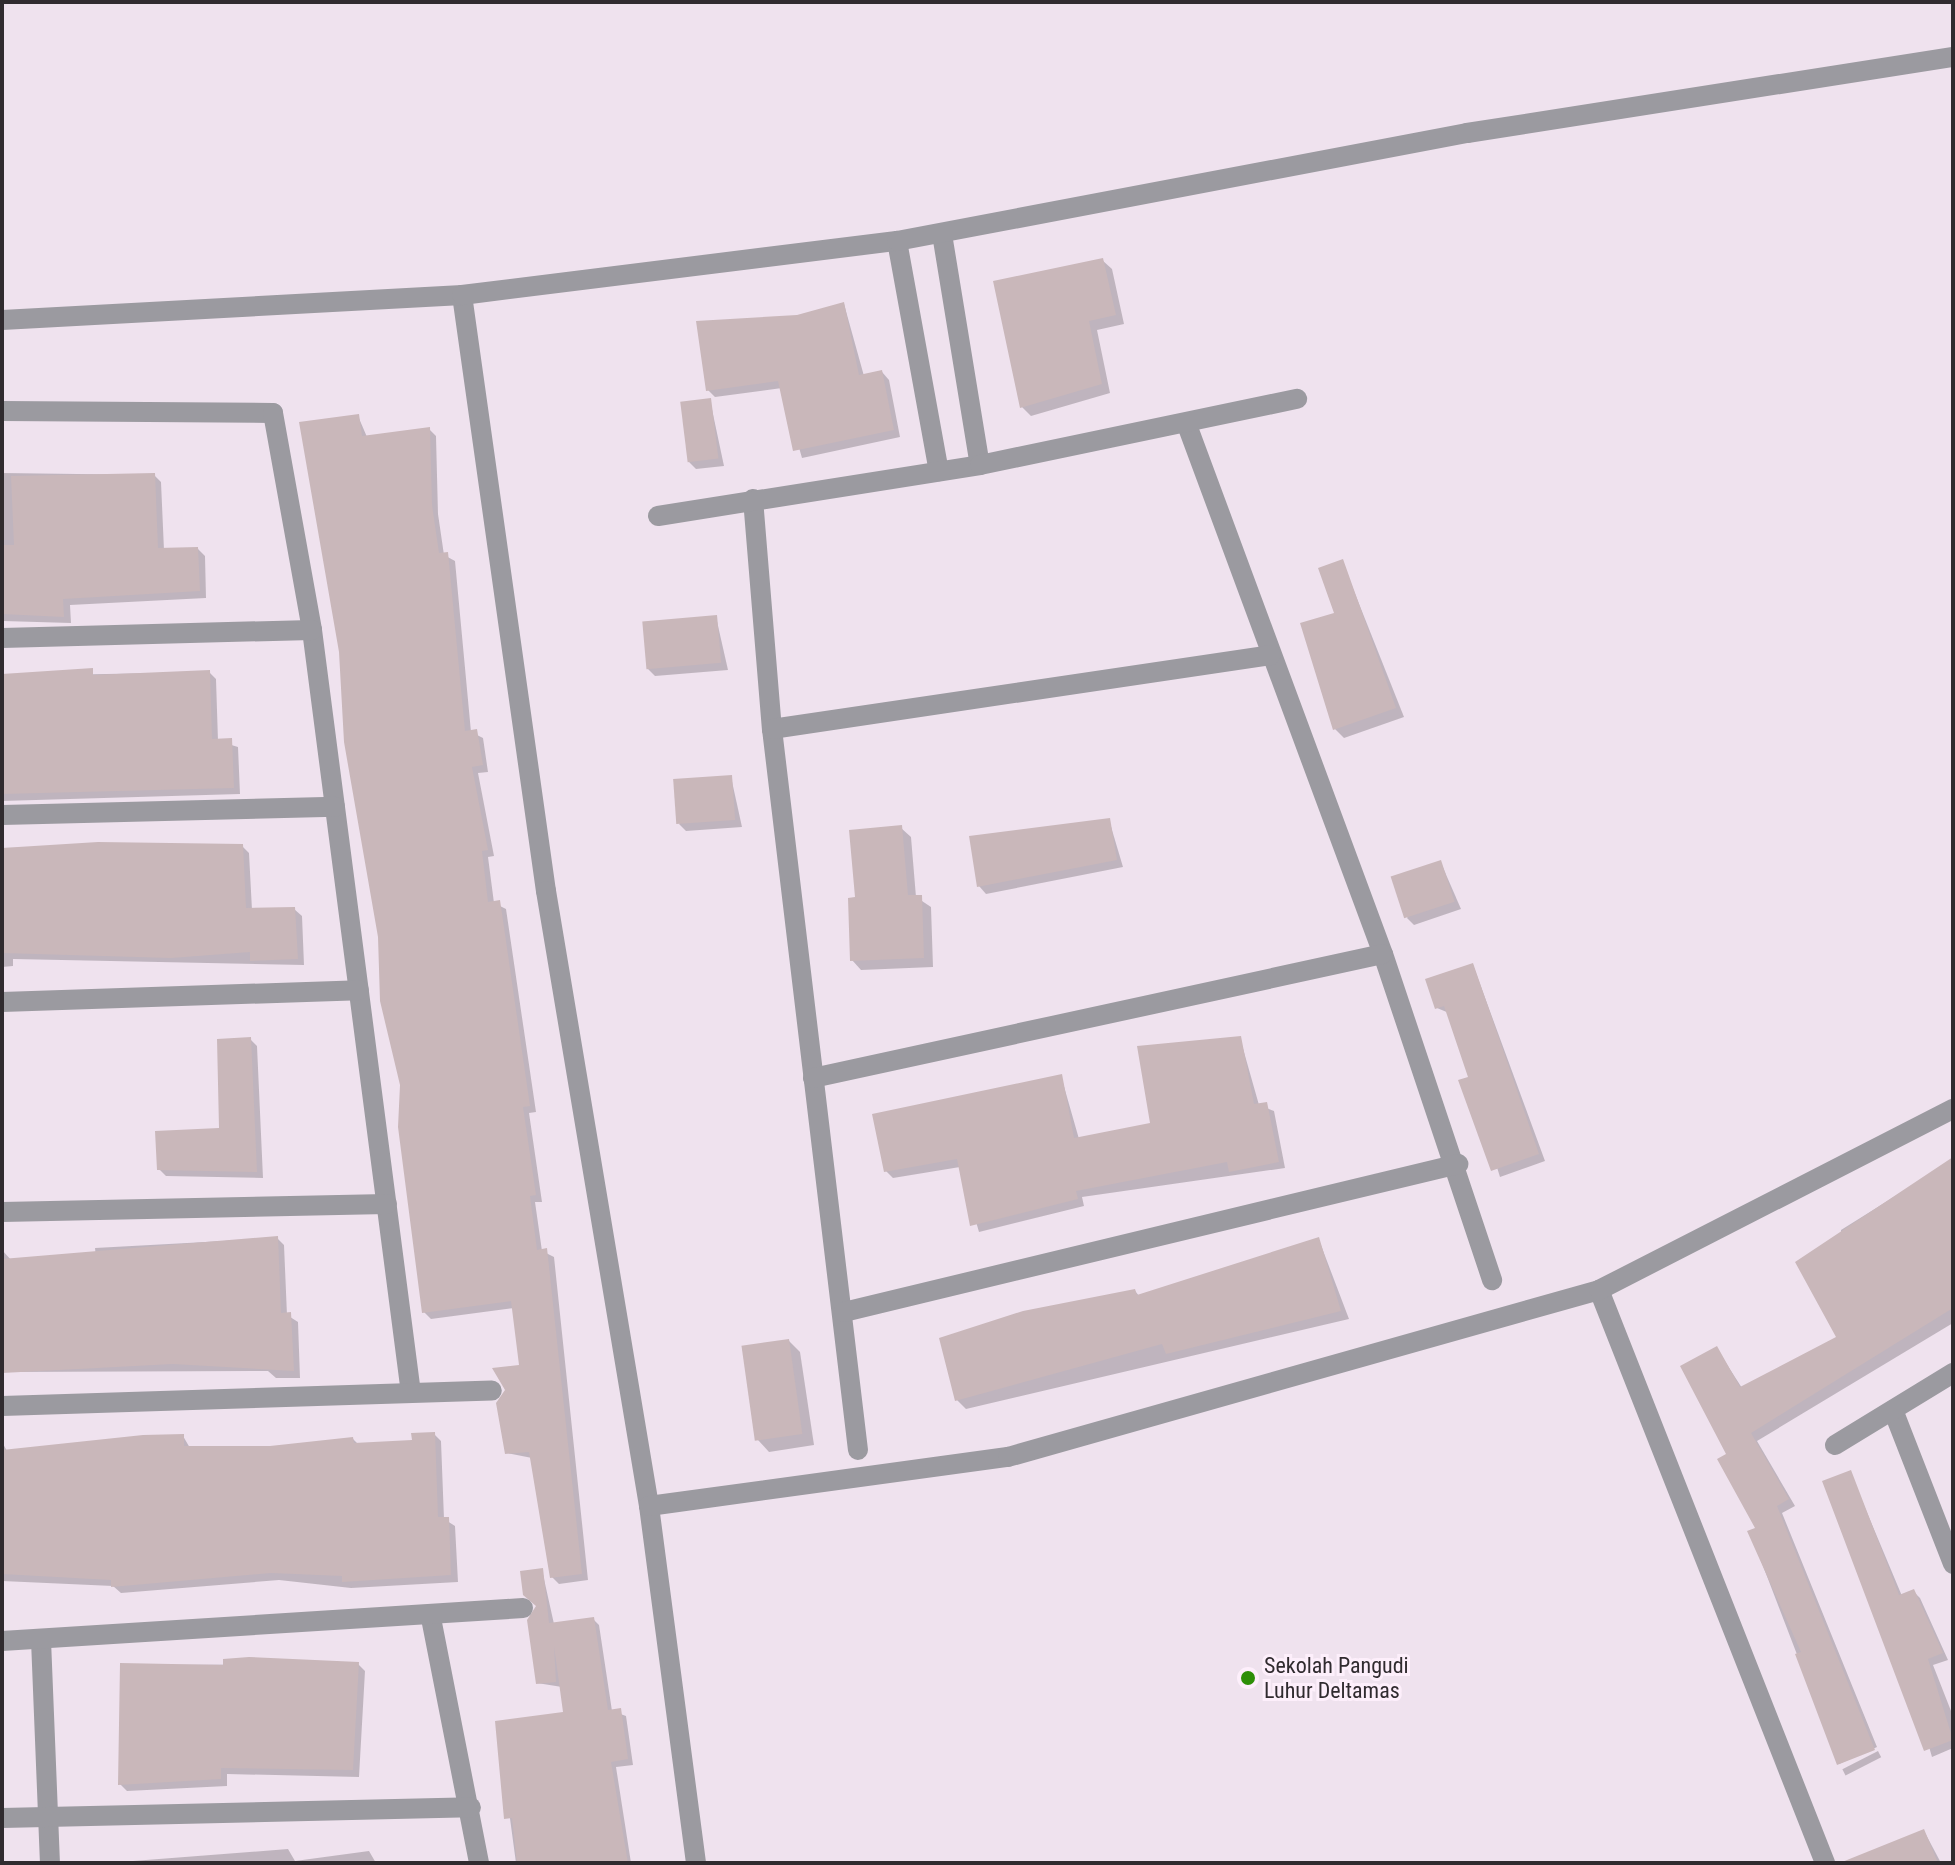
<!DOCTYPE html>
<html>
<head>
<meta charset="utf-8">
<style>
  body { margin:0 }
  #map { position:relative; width:1955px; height:1865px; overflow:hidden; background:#efe2ee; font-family:"Roboto Condensed",sans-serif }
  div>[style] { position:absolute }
  .shadow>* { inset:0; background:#0003; transform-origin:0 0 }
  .building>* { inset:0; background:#c9b7ba; transform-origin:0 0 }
  .street>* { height:20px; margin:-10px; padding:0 10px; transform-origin:10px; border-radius:10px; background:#9b9aa0 }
  .dots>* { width:22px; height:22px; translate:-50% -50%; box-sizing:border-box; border:4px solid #fdeffb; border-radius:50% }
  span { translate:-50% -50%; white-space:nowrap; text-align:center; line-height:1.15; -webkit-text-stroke:6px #fdeffb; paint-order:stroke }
  .poi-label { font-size:22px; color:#302b2f }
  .left { translate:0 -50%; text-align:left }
  .frame { position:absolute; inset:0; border:4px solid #302b2f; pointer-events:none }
</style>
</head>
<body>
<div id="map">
  <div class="shadow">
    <i style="clip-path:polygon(1102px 260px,1112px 269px,1124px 324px,1097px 330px,1110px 393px,1031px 416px,1022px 407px)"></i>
    <i style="clip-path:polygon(844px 304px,864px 376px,882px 372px,889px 380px,900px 437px,802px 458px,782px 388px,715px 397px,708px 390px,797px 317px)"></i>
    <i style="clip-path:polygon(710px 400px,724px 466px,696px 469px,689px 462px)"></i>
    <i style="clip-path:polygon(358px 416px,367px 437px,429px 429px,436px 436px,438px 514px,444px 555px,455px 561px,471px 732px,483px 738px,488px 772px,478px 773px,494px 856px,488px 857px,494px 903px,506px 909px,536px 1112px,529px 1113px,542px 1202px,535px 1202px,542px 1251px,554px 1257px,588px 1580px,559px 1584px,552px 1577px,532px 1458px,507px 1453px,522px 1366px,514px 1308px,431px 1319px,424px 1312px)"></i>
    <i style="clip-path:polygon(2px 473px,154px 475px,161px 482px,164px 550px,198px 549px,205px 556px,206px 598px,70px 605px,71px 623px,3px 621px)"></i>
    <i style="clip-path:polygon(1342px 561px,1404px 717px,1344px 738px,1335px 729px)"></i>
    <i style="clip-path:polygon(716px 617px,728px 670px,655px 676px,648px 669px)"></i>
    <i style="clip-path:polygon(209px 672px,216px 679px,218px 741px,238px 747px,240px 794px,2px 801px,2px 676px)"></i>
    <i style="clip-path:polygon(731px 777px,742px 827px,686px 831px,679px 824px)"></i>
    <i style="clip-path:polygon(1109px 820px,1123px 867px,986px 894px,979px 886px)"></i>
    <i style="clip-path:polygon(901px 828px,911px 837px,916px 897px,931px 907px,933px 967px,861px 970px,852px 960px,857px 899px)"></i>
    <i style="clip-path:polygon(242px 846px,249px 853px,252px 910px,294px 909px,302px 916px,304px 965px,13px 959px,13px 966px,2px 967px,2px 848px)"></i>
    <i style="clip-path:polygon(1441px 863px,1461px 909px,1414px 925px,1407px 918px)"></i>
    <i style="clip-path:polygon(1473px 965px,1545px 1161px,1500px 1177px,1449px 1013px,1437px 1008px)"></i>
    <i style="clip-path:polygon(1240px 1038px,1259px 1105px,1274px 1111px,1285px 1168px,1082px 1197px,1084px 1206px,979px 1232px,960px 1167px,893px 1178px,886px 1171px,1061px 1076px,1079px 1139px,1152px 1125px)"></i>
    <i style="clip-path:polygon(250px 1039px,257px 1046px,263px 1178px,166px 1176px,159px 1169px,221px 1130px)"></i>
    <i style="clip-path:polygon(1953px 1160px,1953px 1323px,1757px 1441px,1795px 1506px,1782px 1513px,1877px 1747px,1839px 1764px,1750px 1532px,1758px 1529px,1729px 1454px,1717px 1349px,1742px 1388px,1839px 1338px,1841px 1230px)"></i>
    <i style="clip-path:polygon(277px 1238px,284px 1245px,287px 1315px,298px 1322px,300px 1378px,276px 1378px,268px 1371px,2px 1372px,2px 1250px,12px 1261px,96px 1258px,95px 1248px)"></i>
    <i style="clip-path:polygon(1319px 1240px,1349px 1319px,966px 1409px,957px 1400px,1135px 1291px,1140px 1297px)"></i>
    <i style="clip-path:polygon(789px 1341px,800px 1352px,814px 1445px,769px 1452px,758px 1440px)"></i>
    <i style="clip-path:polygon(434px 1434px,441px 1441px,444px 1519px,455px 1526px,458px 1582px,351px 1588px,279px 1580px,121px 1593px,113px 1586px,2px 1581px,2px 1442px,7px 1451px,183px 1436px,190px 1448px,270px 1448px,353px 1439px,359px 1445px,414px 1442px)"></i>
    <i style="clip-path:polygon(1850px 1472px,1902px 1596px,1913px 1591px,1920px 1598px,1948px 1660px,1933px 1665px,1953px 1716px,1953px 1748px,1932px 1757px)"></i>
    <i style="clip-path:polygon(542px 1570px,554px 1624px,593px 1619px,599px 1625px,612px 1711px,626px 1716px,633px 1765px,616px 1767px,631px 1863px,516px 1863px,497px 1722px,565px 1713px,562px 1687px,537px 1683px)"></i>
    <i style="clip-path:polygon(358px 1664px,365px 1671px,359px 1777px,227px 1774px,227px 1786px,127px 1791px,120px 1784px,122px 1665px)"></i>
    <i style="left:1878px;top:1751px;width:7px;height:40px;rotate:63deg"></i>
    <i style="clip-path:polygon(1924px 1831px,1941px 1863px,1885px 1863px)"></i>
    <i style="clip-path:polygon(288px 1849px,295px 1861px,369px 1851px,376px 1863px,107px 1863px)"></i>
  </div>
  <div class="building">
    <i style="clip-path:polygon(1103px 258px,1116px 315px,1089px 321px,1102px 384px,1020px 408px,993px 281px)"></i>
    <i style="clip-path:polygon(844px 302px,859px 375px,882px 370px,894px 430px,793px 451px,778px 381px,706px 391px,696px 321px,797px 315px)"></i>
    <i style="left:711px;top:398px;width:61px;height:31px;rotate:83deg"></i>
    <i style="clip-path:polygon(359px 414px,362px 436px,430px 427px,432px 505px,439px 553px,448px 552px,465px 731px,477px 729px,483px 765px,472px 767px,488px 850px,482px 851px,488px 902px,500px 900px,530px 1106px,523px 1107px,536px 1195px,530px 1196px,537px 1250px,547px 1248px,582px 1574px,550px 1578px,529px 1452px,505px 1454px,496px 1403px,505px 1390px,492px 1368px,519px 1365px,511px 1301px,422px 1313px,398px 1127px,400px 1085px,380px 1001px,378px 937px,344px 742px,339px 652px,299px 422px)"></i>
    <i style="clip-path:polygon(155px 473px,158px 548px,198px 547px,200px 591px,63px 599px,64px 617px,2px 614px,2px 545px,14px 545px,11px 476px)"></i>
    <i style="clip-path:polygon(1343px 559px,1396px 708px,1333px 730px,1300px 623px,1334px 613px,1318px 568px)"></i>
    <i style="left:717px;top:615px;width:48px;height:75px;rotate:85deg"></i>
    <i style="clip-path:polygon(93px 668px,93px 675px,210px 670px,212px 739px,232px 738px,234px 788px,2px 794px,2px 674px)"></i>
    <i style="left:732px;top:775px;width:45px;height:59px;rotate:86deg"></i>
    <i style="clip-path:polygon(1110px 818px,1117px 860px,977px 887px,969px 836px)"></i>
    <i style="clip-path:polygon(902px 825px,908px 895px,922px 895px,924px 958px,850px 961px,848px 898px,855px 897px,849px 830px)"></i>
    <i style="clip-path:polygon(98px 842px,243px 844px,246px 908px,295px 907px,298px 959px,250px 961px,250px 952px,171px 958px,2px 953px,2px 848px)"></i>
    <i style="left:1441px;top:860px;width:44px;height:53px;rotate:72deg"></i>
    <i style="clip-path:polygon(1473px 963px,1539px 1154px,1491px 1171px,1458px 1080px,1468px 1077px,1444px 1006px,1435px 1009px,1425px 979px)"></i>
    <i style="clip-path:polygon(1241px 1036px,1254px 1104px,1267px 1102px,1279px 1162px,1229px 1172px,1227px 1162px,1076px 1191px,1078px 1199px,970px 1226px,957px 1159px,884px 1172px,872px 1114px,1062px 1074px,1074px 1138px,1150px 1123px,1137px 1046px)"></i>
    <i style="clip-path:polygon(251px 1037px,257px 1172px,157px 1170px,155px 1131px,219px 1128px,217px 1039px)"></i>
    <i style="clip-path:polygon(1953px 1157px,1953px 1308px,1751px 1433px,1789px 1499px,1777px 1506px,1875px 1750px,1837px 1765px,1795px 1654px,1801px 1652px,1747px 1531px,1755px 1528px,1717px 1459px,1726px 1454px,1680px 1366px,1717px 1346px,1740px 1387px,1836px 1337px,1795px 1262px)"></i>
    <i style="clip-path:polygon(278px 1236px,281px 1313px,291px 1312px,294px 1371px,173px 1364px,2px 1373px,2px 1259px)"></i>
    <i style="clip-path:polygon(1319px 1237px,1341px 1311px,1166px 1354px,1162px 1344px,955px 1401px,939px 1338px,1023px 1311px,1135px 1289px,1137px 1295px)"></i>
    <i style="left:789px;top:1339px;width:96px;height:48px;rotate:82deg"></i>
    <i style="clip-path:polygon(435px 1432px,438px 1517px,449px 1517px,451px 1575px,342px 1582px,342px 1576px,271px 1573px,111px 1587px,111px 1580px,2px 1574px,2px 1450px,143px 1435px,184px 1434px,184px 1446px,270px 1446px,353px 1437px,354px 1443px,412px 1440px,411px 1433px)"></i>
    <i style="clip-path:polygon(1851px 1470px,1899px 1595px,1914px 1589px,1943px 1653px,1928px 1659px,1953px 1740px,1924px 1751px,1822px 1481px)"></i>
    <i style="clip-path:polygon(543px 1568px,549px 1623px,594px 1617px,608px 1710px,621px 1708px,628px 1759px,611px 1762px,628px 1863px,517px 1863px,512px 1818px,504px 1819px,495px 1721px,563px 1712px,554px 1646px,556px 1682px,536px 1684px,527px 1620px,536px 1606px,523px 1595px,520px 1571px)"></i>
    <i style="clip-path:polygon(249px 1657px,359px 1662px,353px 1770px,221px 1768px,221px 1779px,118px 1785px,120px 1663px,223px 1665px,223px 1659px)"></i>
    <i style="clip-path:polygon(1924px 1829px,1938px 1863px,1842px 1863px,1842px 1862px)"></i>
  </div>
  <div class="street">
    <i style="left:942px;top:234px;width:234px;rotate:80.7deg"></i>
    <i style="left:897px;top:241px;width:234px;rotate:79.7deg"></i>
    <i style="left:462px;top:295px;width:602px;rotate:81.98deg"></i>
    <i style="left:546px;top:891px;width:624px;rotate:80.49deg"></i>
    <i style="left:649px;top:1506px;width:360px;rotate:82.5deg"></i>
    <i style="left:2px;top:320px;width:461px;rotate:-3.1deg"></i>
    <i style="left:462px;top:295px;width:438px;rotate:-7.1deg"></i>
    <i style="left:897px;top:241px;width:580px;rotate:-10.73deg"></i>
    <i style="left:1467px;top:133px;width:492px;rotate:-8.9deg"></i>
    <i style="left:2px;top:411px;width:271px;rotate:0.4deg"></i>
    <i style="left:273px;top:413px;width:220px;rotate:79.8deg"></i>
    <i style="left:312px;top:630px;width:769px;rotate:82.61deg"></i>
    <i style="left:1187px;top:425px;width:564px;rotate:69.67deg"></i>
    <i style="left:1383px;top:954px;width:344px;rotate:71.5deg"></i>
    <i style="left:753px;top:499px;width:231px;rotate:85.3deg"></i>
    <i style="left:772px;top:729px;width:726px;rotate:83.2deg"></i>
    <i style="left:658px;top:516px;width:326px;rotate:-9deg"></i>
    <i style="left:980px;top:465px;width:324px;rotate:-11.8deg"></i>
    <i style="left:2px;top:638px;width:310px;rotate:-1.5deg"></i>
    <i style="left:772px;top:729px;width:504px;rotate:-8.44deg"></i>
    <i style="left:2px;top:815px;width:333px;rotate:-1.4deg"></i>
    <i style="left:2px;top:1002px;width:357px;rotate:-1.9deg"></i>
    <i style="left:813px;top:1078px;width:583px;rotate:-12.27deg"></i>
    <i style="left:2px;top:1212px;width:385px;rotate:-1.2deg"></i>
    <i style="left:1599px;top:1290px;width:616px;rotate:68.47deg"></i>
    <i style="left:844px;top:1312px;width:632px;rotate:-13.55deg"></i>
    <i style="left:2px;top:1406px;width:490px;rotate:-1.8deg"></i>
    <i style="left:1893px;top:1410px;width:165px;rotate:68.7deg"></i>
    <i style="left:1835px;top:1445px;width:138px;rotate:-31.4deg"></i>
    <i style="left:649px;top:1506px;width:362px;rotate:-7.8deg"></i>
    <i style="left:1008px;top:1457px;width:614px;rotate:-15.78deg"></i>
    <i style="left:1599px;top:1290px;width:398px;rotate:-27.1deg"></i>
    <i style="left:431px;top:1618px;width:250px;rotate:78.9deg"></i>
    <i style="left:41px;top:1640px;width:223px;rotate:87.7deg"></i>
    <i style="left:2px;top:1641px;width:522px;rotate:-3.62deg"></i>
    <i style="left:2px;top:1818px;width:469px;rotate:-1.3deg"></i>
  </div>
  <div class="dots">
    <i style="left:1248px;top:1678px;background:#2e8f08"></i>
  </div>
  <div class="poi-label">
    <span class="left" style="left:1264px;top:1678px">Sekolah Pangudi<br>Luhur Deltamas</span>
  </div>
  <div class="frame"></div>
</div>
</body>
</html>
